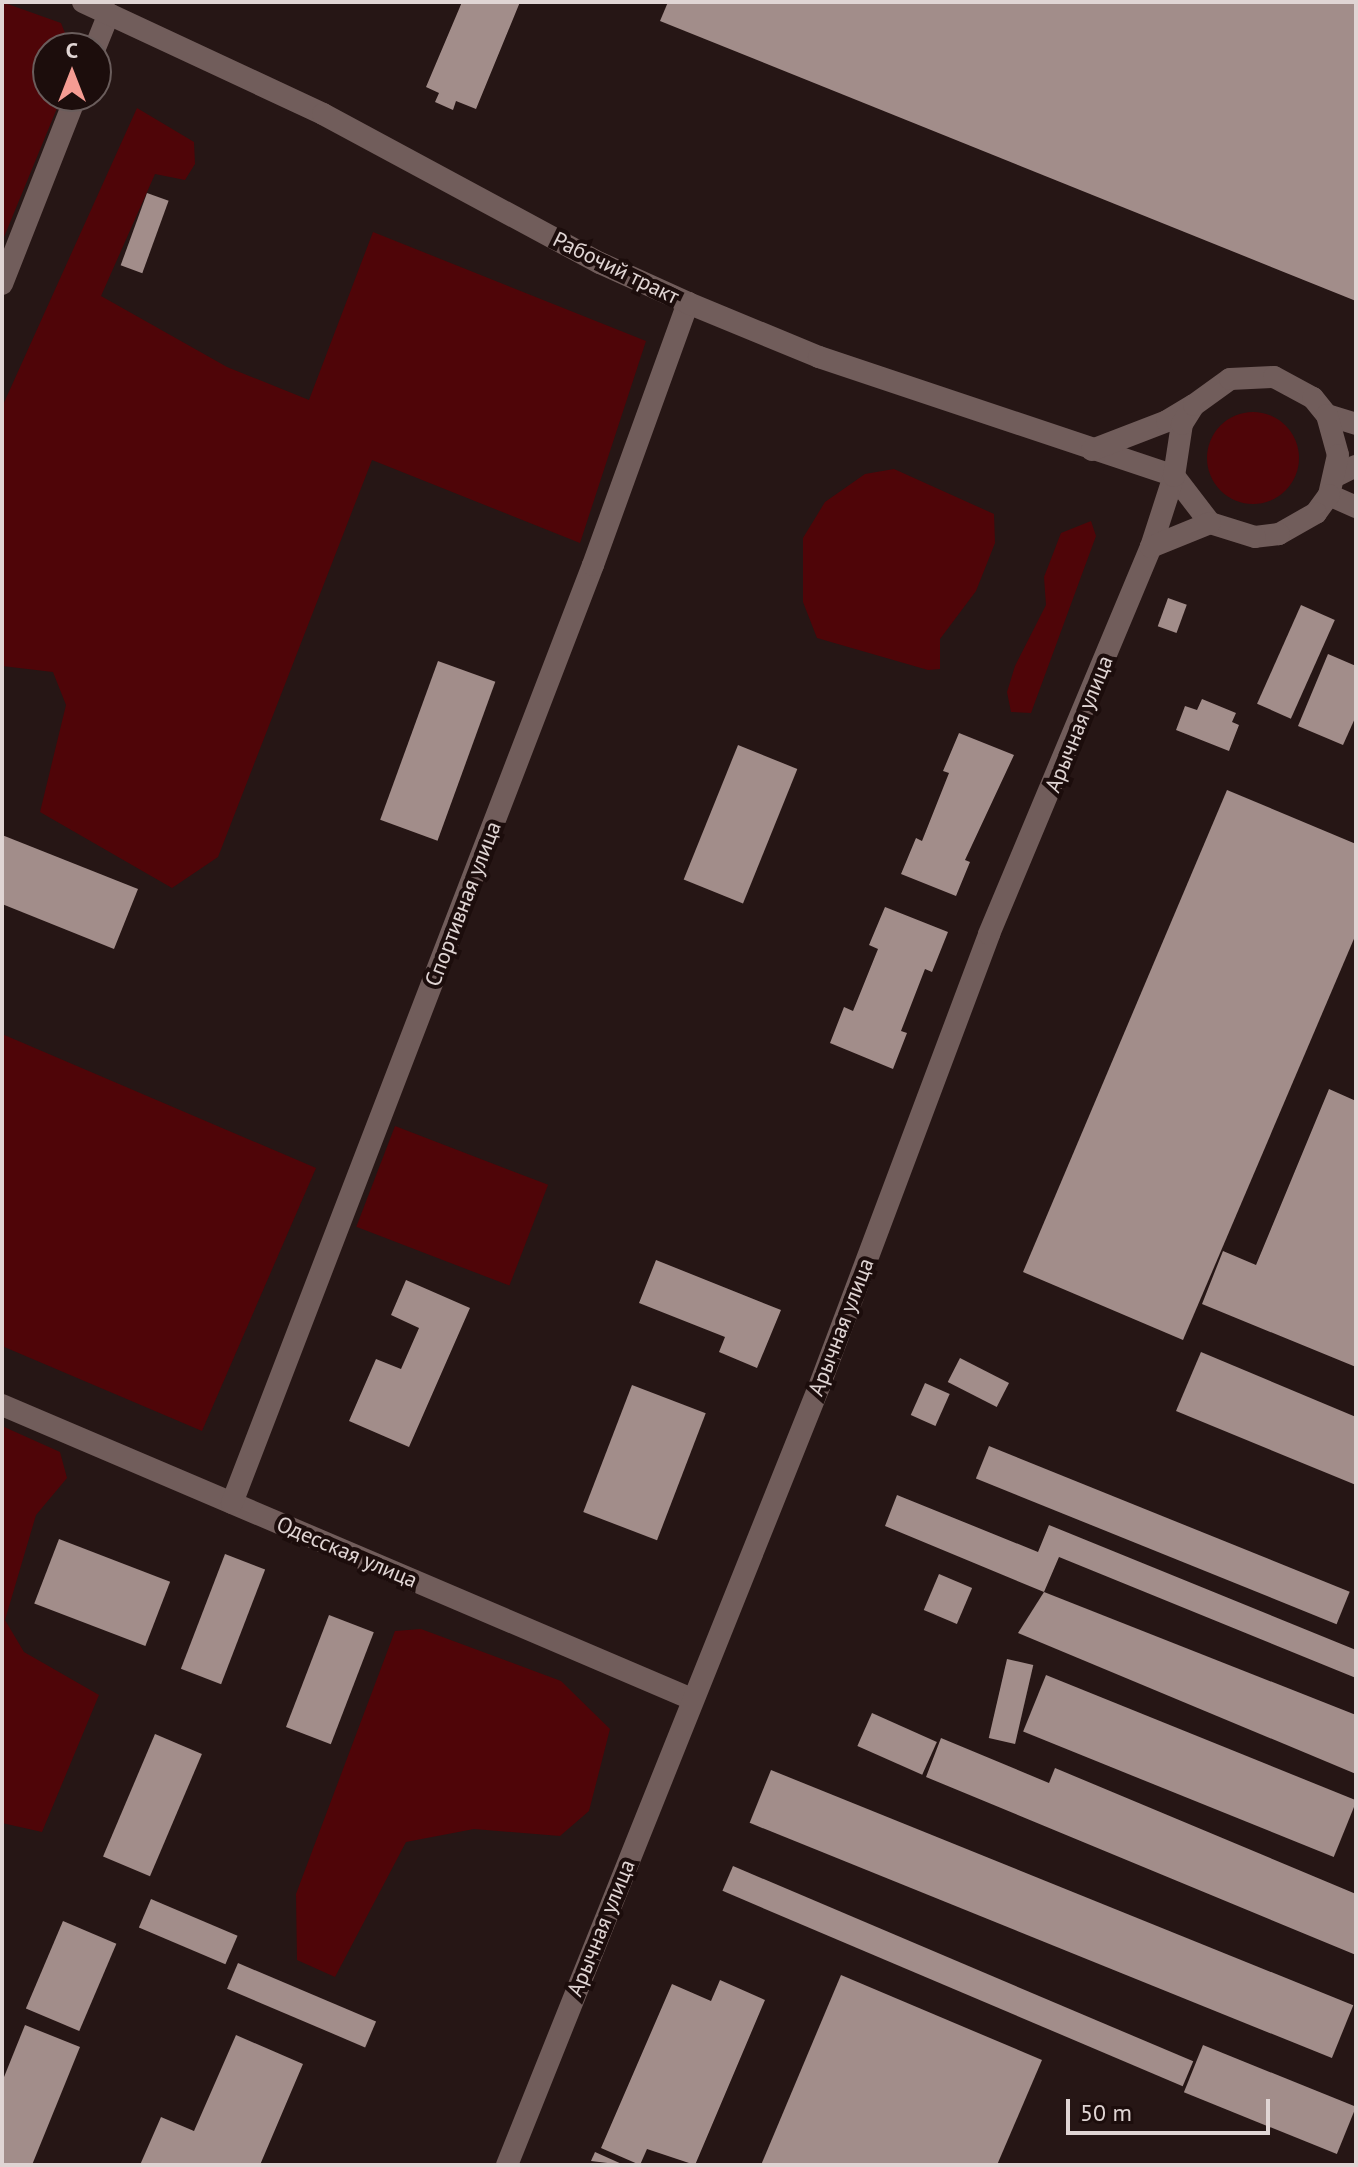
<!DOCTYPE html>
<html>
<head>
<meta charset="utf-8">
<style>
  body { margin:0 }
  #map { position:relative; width:1358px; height:2167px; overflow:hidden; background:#261615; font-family:"PT Sans",sans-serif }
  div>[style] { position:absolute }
  .green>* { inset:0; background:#4f0508; transform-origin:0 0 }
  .round { border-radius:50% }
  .building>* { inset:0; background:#a28d8a; transform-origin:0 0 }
  .minor>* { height:22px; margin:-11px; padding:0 11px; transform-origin:11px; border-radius:11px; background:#715d5b }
  .tertiary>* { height:22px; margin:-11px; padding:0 11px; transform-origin:11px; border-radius:11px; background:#715d5b }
  .secondary>* { height:22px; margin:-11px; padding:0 11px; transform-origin:11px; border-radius:11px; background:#715d5b }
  span { translate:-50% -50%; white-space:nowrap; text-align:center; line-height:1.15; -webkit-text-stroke:8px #1c0d0c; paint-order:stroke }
  .street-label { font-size:22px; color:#e0d5d4 }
  .frame { position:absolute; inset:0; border:4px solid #e0d5d4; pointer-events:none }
  .north { position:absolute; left:32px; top:32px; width:80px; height:80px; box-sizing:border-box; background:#1c0d0c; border:2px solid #6a5d5c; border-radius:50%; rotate:0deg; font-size:22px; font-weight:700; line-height:32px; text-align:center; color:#e0d5d4 }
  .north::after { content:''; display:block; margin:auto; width:28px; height:36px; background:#f59c93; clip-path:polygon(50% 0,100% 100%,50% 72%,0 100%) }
  .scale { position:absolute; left:1066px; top:2099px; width:204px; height:36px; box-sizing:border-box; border:4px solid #e0d5d4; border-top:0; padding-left:10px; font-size:24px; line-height:28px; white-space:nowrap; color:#e0d5d4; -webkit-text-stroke:6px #1c0d0c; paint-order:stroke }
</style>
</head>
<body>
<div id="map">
  <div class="green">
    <i style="clip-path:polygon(2px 2px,61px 23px,71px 48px,48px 48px,48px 96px,62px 96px,2px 242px)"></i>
    <i style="clip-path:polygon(137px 108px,194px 142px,195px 164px,185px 180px,155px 174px,101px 296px,227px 367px,309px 400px,373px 232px,646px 341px,580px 543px,372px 460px,218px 857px,172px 888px,40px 812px,66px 705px,53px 672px,2px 666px,2px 407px)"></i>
    <i class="round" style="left:1207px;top:412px;width:92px;height:92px"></i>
    <i style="clip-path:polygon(894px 469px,994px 514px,995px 543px,976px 591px,940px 639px,940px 669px,928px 670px,817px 638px,803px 602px,803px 538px,825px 502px,865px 474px)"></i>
    <i style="clip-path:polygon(1091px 521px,1096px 536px,1031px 713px,1011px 712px,1007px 692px,1015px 666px,1046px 605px,1044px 577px,1061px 533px)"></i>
    <i style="clip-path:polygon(2px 1034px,316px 1168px,202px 1431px,2px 1346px)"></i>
    <i style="left:395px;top:1126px;width:164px;height:108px;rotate:21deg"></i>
    <i style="clip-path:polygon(2px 1426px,60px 1452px,67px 1478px,36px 1515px,5px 1620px,24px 1652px,99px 1695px,42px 1832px,2px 1823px)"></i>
    <i style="clip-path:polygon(421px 1629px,561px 1681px,610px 1729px,589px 1811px,560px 1836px,474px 1829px,406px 1842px,335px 1977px,297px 1960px,296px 1894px,395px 1631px)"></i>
  </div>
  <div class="building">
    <i style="clip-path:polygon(462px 2px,520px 2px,476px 109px,456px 101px,453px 110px,435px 102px,439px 93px,426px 87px)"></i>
    <i style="clip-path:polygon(668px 2px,1356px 2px,1356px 301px,660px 21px)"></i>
    <i style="left:147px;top:193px;width:23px;height:77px;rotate:20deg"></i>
    <i style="left:1168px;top:598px;width:20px;height:30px;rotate:20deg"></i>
    <i style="left:1301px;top:605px;width:37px;height:108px;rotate:24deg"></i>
    <i style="clip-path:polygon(1328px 654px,1356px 666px,1356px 716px,1343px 745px,1298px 726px)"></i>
    <i style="left:438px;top:661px;width:61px;height:169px;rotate:20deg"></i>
    <i style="clip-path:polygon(1202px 699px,1236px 713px,1232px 722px,1239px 725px,1229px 751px,1176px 730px,1185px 706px,1197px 710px)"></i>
    <i style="clip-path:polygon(959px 733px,1014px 755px,965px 860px,970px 862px,956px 896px,901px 874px,916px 838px,922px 841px,949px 773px,943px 771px)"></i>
    <i style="left:738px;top:745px;width:64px;height:145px;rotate:22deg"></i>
    <i style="clip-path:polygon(1227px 790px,1356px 844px,1356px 934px,1183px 1340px,1023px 1272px)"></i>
    <i style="clip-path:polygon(2px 835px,138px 889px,114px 949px,2px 904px)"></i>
    <i style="clip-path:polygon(885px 907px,948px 932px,932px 972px,925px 969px,901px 1031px,907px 1033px,893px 1069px,830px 1043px,844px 1007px,853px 1011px,878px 949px,869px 945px)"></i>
    <i style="clip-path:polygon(1329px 1089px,1356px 1101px,1356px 1367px,1202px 1304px,1223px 1251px,1256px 1265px)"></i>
    <i style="clip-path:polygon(656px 1260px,781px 1310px,757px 1368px,719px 1352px,725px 1337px,639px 1303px)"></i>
    <i style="clip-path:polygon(406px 1280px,470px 1308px,409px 1447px,349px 1421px,376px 1359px,401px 1369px,419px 1328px,391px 1315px)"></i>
    <i style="clip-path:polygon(1201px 1352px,1356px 1417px,1356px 1485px,1176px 1411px)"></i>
    <i style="left:960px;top:1358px;width:55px;height:27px;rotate:27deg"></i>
    <i style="left:925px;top:1383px;width:27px;height:35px;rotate:24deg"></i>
    <i style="left:632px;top:1385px;width:79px;height:136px;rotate:21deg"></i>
    <i style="left:989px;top:1446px;width:389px;height:35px;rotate:22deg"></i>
    <i style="clip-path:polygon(897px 1495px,1038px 1552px,1049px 1525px,1356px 1650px,1356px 1678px,1059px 1557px,1044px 1592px,885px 1526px)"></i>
    <i style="left:59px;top:1539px;width:119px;height:69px;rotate:21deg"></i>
    <i style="left:225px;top:1554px;width:43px;height:123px;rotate:21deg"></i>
    <i style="left:939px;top:1574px;width:36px;height:39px;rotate:23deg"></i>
    <i style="clip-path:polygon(1044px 1592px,1356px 1715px,1356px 1774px,1018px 1633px)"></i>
    <i style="left:329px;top:1615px;width:48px;height:120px;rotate:21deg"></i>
    <i style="left:1007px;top:1659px;width:27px;height:81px;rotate:13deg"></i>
    <i style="left:1046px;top:1675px;width:335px;height:61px;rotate:22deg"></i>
    <i style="left:872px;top:1713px;width:71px;height:36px;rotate:24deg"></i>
    <i style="left:155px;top:1734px;width:51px;height:133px;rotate:23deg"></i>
    <i style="clip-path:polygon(941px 1738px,1049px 1783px,1055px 1768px,1356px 1894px,1356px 1955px,926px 1777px)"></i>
    <i style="left:771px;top:1770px;width:628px;height:57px;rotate:22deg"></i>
    <i style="left:733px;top:1866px;width:500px;height:27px;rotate:23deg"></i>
    <i style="left:151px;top:1899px;width:94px;height:31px;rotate:23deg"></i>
    <i style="left:63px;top:1921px;width:58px;height:95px;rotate:23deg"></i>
    <i style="left:238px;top:1963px;width:150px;height:28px;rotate:23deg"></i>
    <i style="clip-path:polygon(841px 1975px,1042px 2060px,997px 2165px,761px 2165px)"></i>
    <i style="clip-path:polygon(720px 1980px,765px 2000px,695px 2165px,647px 2149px,640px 2165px,601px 2148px,672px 1984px,711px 2001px)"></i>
    <i style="clip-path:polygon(25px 2025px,80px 2047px,32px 2165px,2px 2165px,2px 2082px)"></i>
    <i style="clip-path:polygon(236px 2035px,303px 2064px,260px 2165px,140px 2165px,161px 2117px,194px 2131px)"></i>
    <i style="left:1203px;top:2045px;width:165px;height:51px;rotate:22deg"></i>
    <i style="clip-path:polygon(595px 2152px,624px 2165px,591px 2161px)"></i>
  </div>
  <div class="minor">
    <i style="left:95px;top:48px;width:37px;rotate:-68deg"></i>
    <i style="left:2px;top:284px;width:202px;rotate:-68.5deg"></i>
    <i style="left:2px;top:1405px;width:750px;rotate:23.08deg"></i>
    <i style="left:232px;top:1503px;width:1005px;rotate:-68.95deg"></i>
    <i style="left:593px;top:565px;width:279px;rotate:-70.1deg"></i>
  </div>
  <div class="tertiary">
    <i style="left:83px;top:2px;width:265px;rotate:25deg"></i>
    <i style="left:323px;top:114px;width:315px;rotate:28.3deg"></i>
    <i style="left:600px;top:263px;width:97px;rotate:24.4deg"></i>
    <i style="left:688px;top:303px;width:142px;rotate:22.4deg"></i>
    <i style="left:819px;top:357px;width:374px;rotate:18.5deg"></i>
    <i style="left:1174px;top:476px;width:59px;rotate:52.5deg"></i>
    <i style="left:1327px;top:415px;width:30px;rotate:17deg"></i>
    <i style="left:1092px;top:450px;width:80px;rotate:-21.1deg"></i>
    <i style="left:1167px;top:421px;width:31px;rotate:-31deg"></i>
    <i style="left:1336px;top:476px;width:22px;rotate:-27deg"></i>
  </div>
  <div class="secondary">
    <i style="left:1329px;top:495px;width:30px;rotate:24deg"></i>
    <i style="left:507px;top:2165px;width:838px;rotate:-68.15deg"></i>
    <i style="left:819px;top:1387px;width:484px;rotate:-69.4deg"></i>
    <i style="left:989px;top:934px;width:420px;rotate:-67.3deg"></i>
    <i style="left:1151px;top:547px;width:75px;rotate:-72.1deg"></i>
    <i style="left:1174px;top:476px;width:53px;rotate:-81.3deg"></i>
    <i style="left:1182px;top:424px;width:22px;rotate:-58deg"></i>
    <i style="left:1194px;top:405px;width:44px;rotate:-35.8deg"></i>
    <i style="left:1230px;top:379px;width:44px;rotate:-2.6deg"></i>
    <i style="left:1274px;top:377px;width:44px;rotate:28.3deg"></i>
    <i style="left:1313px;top:398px;width:22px;rotate:51deg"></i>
    <i style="left:1327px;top:415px;width:41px;rotate:74.6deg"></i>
    <i style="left:1338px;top:455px;width:41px;rotate:102.7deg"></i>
    <i style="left:1329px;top:495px;width:22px;rotate:126deg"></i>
    <i style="left:1316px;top:513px;width:43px;rotate:150.4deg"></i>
    <i style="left:1279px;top:534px;width:24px;rotate:173deg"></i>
    <i style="left:1255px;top:537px;width:47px;rotate:-162.7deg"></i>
    <i style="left:1210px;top:523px;width:64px;rotate:157.9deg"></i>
  </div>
  <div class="street-label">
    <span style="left:616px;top:268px;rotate:26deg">Рабочий тракт</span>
    <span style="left:1079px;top:724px;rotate:-68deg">Арычная улица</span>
    <span style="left:463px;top:904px;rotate:-69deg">Спортивная улица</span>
    <span style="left:841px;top:1327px;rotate:-69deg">Арычная улица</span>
    <span style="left:347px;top:1552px;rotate:23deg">Одесская улица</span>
    <span style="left:601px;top:1928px;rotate:-68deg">Арычная улица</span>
  </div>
  <div class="frame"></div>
  <div class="north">С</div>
  <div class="scale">50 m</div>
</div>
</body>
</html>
